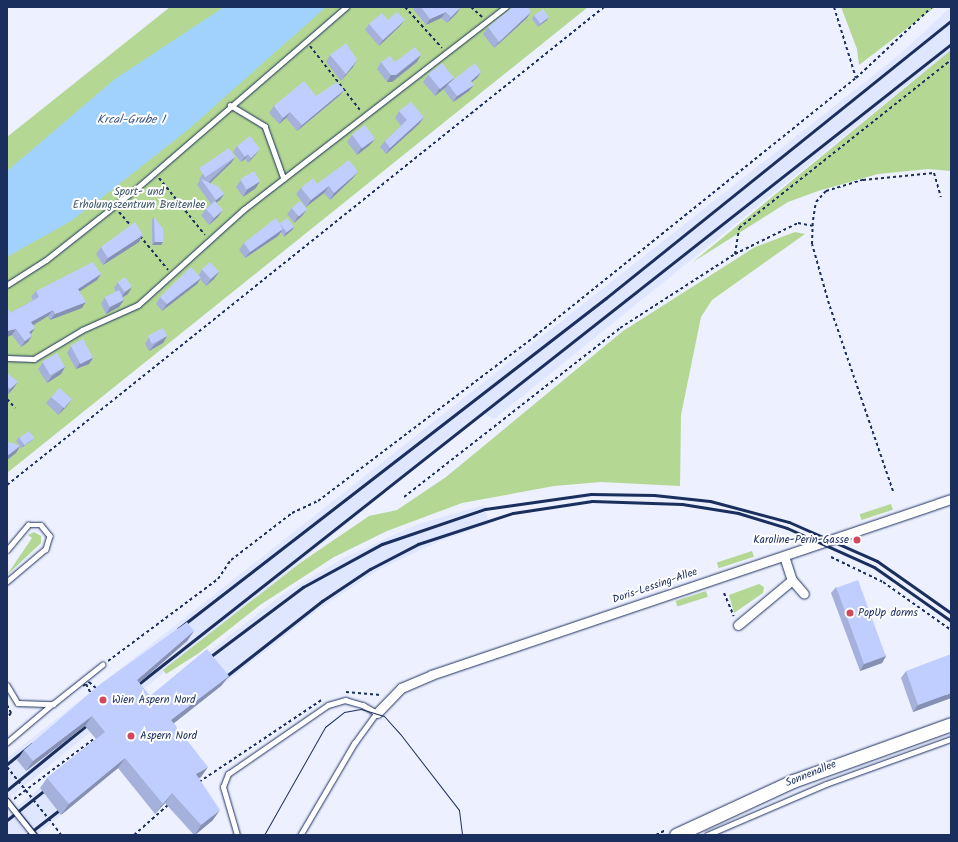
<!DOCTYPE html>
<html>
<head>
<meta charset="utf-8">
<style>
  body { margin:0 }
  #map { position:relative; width:958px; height:842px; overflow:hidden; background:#ecf0ff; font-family:Kalam,sans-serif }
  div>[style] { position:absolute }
  .built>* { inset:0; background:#dfe6ff }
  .green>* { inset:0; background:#b4d893; transform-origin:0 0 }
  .water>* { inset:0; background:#a1d2fe }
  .path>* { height:2px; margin-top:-1px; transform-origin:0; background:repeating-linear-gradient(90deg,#1b2f5e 0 3px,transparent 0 6px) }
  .roads { filter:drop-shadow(0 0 1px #1b2f5e) drop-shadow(0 0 1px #1b2f5e) }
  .lane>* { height:4.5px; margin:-2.25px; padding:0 2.25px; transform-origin:2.25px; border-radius:2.25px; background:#fff }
  .street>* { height:9px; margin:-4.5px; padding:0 4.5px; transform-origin:4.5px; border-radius:4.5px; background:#fff }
  .secondary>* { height:13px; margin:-6.5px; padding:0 6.5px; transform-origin:6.5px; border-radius:6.5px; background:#fff }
  .tram>* { height:1px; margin:-0.5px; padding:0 0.5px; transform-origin:0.5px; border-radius:0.5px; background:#1b2f5e }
  .rail>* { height:3px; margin:-1.5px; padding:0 1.5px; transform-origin:1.5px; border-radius:1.5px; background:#1b2f5e }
  .path-bridge>* { height:2px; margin-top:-1px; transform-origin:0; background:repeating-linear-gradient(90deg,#1b2f5e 0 3px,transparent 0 6px) }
  .bridges { filter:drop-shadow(0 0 1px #1b2f5e) drop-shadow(0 0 1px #1b2f5e) }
  .lane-bridge>* { height:4.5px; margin:-2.25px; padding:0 2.25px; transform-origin:2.25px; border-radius:2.25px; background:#fff }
  .wall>* { inset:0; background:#a5b1db }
  .shaded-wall>* { inset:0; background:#8690b2 }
  .building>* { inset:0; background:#c0ceff; transform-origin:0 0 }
  .dots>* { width:11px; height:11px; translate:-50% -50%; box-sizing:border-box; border:2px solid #fff; border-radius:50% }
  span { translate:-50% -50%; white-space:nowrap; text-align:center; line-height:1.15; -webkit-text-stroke:4px #fff; paint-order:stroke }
  .park-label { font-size:11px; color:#41596b }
  .poi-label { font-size:11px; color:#1b2f5e }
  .right { translate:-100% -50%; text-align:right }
  .left { translate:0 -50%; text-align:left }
  .street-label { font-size:11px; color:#1b2f5e }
  .water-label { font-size:12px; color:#3c5886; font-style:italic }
  .frame { position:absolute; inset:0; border:8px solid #1b2f5e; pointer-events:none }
</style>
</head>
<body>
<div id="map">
  <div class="built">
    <i style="clip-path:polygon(951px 7px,951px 50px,494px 419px,483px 413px,7px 800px,7px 758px,898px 56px)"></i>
    <i style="clip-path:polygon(484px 505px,489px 524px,440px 541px,380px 569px,319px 609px,221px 686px,200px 659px,279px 597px,345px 557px,418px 524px)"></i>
    <i style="clip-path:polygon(40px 788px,61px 815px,36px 835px,7px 835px,7px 815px)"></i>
  </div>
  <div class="green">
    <i style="clip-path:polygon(170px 7px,588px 7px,7px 473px,7px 137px)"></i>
    <i style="clip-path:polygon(841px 7px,935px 7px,859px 65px,857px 49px)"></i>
    <i style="clip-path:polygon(951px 50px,951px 171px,928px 169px,878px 174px,818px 191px,788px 202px,693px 262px)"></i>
    <i style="clip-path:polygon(795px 232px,805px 234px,712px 300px,701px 317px,681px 415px,680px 486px,601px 482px,554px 486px,462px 503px,387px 531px,334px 557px,260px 605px,199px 653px,166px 674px,163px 670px,300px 563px,369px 516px,397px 510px,446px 477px,623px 331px,755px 247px)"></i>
    <i style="left:891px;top:504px;width:6px;height:33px;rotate:72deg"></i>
    <i style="clip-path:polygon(34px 532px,41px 536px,41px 543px,7px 575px,32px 538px,28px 535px)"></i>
    <i style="left:752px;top:551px;width:6px;height:37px;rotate:72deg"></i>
    <i style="clip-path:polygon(759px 584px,764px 587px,763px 593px,734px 613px,729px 595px)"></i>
    <i style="left:706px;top:591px;width:6px;height:32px;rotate:72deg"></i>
  </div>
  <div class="water">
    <i style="clip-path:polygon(224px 7px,326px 7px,190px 128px,113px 189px,71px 221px,7px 257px,7px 171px,115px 79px)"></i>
  </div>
  <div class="path">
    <i style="left:405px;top:7px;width:55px;rotate:47.9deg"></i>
    <i style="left:471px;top:7px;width:15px;rotate:42deg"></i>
    <i style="left:834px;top:7px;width:74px;rotate:72.8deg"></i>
    <i style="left:310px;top:46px;width:81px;rotate:52deg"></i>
    <i style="left:159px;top:178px;width:73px;rotate:51.1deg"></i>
    <i style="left:119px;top:212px;width:20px;rotate:49deg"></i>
    <i style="left:140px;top:236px;width:44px;rotate:50.5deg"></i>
    <i style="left:735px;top:254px;width:26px;rotate:-81deg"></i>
    <i style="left:739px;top:228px;width:270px;rotate:-38.4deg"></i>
    <i style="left:7px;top:399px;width:12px;rotate:48deg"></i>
    <i style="left:7px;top:485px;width:765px;rotate:-38.68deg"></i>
    <i style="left:893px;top:491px;width:198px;rotate:-108.9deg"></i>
    <i style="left:829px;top:304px;width:62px;rotate:-105.8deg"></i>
    <i style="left:812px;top:244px;width:24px;rotate:-88deg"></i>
    <i style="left:813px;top:220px;width:18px;rotate:-81deg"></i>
    <i style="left:816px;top:202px;width:15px;rotate:-48deg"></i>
    <i style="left:826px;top:191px;width:39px;rotate:-17deg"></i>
    <i style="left:863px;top:180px;width:71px;rotate:-5.6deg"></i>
    <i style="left:934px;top:173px;width:25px;rotate:74deg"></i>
    <i style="left:404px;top:497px;width:274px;rotate:-38deg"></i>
    <i style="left:620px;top:328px;width:137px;rotate:-32.8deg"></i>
    <i style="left:735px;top:254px;width:70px;rotate:-26.2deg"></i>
    <i style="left:798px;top:223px;width:15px;rotate:11deg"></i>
    <i style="left:831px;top:557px;width:58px;rotate:25.7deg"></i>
    <i style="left:883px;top:582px;width:83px;rotate:35.2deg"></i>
    <i style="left:724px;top:593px;width:25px;rotate:67deg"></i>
    <i style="left:108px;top:661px;width:137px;rotate:-36.7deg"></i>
    <i style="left:218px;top:579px;width:23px;rotate:-56deg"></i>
    <i style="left:231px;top:560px;width:77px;rotate:-37.6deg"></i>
    <i style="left:292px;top:513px;width:29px;rotate:-25deg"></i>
    <i style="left:318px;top:501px;width:273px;rotate:-37.2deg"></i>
    <i style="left:535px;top:336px;width:412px;rotate:-38.8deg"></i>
    <i style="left:856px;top:78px;width:104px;rotate:-43.1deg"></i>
    <i style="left:346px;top:692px;width:35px;rotate:5deg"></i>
    <i style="left:7px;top:705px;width:9px;rotate:63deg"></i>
    <i style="left:11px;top:713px;width:6px;rotate:129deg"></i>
    <i style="left:199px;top:782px;width:149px;rotate:-33.8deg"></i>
    <i style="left:14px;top:799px;width:101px;rotate:-37deg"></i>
    <i style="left:56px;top:828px;width:9px;rotate:54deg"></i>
    <i style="left:134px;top:835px;width:45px;rotate:-41.4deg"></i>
    <i style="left:656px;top:835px;width:11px;rotate:-27deg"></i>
  </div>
  <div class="roads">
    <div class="lane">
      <i style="left:230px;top:105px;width:41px;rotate:31deg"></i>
      <i style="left:265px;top:126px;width:56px;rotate:70.3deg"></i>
      <i style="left:7px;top:285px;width:46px;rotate:-32.7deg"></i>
      <i style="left:46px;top:260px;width:115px;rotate:-38.3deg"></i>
      <i style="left:136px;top:189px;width:278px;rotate:-40.9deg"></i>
      <i style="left:7px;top:358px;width:27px;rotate:2deg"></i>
      <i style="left:34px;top:359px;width:56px;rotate:-31.1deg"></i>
      <i style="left:82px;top:330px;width:61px;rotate:-24.1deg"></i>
      <i style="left:138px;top:305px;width:142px;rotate:-42.1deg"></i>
      <i style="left:243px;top:210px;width:332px;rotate:-37.7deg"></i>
      <i style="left:7px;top:550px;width:33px;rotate:-50deg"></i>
      <i style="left:28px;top:525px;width:13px"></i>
      <i style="left:41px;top:525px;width:14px;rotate:51deg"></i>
      <i style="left:50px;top:536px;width:14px;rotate:107deg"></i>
      <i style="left:46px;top:549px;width:51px;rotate:139.8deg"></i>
      <i style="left:7px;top:685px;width:21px;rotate:59deg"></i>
      <i style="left:18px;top:703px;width:35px;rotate:2deg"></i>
      <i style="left:53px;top:704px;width:60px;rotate:139.7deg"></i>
      <i style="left:53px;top:704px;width:63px;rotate:-38.5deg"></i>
      <i style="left:237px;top:835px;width:50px;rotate:-106.3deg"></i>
      <i style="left:223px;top:787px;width:14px;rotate:-69deg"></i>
      <i style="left:228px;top:774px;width:121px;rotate:-34.6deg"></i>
      <i style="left:328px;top:705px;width:18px;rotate:-16deg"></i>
      <i style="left:345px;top:700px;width:19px;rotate:16deg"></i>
      <i style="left:363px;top:705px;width:16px;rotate:30deg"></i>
      <i style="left:377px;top:713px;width:37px;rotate:126deg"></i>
      <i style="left:355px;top:743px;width:107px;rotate:120.4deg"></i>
      <i style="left:707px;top:835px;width:129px;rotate:-23.2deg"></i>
      <i style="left:826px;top:784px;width:133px;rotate:-19.8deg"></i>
    </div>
    <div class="street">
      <i style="left:784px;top:556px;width:25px;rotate:72deg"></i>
      <i style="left:792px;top:580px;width:18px;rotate:49deg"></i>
      <i style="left:738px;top:625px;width:70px;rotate:-39.8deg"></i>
      <i style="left:377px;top:713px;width:35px;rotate:-46deg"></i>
      <i style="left:401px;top:688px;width:33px;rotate:-23deg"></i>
      <i style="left:431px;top:675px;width:549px;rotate:-18.7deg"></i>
    </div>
    <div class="secondary">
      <i style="left:676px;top:835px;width:129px;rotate:-24.8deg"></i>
      <i style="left:793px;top:781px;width:168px;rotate:-19.8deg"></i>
    </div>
  </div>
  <div class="tram">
    <i style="left:7px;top:797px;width:49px;rotate:50.8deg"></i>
    <i style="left:264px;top:835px;width:124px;rotate:-60.5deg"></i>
    <i style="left:325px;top:727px;width:24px;rotate:-38deg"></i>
    <i style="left:344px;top:712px;width:17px;rotate:-10deg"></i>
    <i style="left:361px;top:709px;width:24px;rotate:17deg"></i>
    <i style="left:384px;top:716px;width:25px;rotate:48deg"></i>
    <i style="left:401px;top:735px;width:95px;rotate:52.3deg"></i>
    <i style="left:459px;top:810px;width:25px;rotate:83deg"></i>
  </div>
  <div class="rail">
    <i style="left:178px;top:629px;width:541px;rotate:-37.72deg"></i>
    <i style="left:606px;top:298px;width:442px;rotate:-38.8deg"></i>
    <i style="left:203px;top:662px;width:125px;rotate:-36.9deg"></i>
    <i style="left:303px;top:587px;width:90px;rotate:-28.6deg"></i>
    <i style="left:382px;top:544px;width:109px;rotate:-18.8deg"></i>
    <i style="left:485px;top:509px;width:107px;rotate:-8.1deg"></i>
    <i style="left:591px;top:494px;width:63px;rotate:0.9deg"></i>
    <i style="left:654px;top:495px;width:56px;rotate:6.1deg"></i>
    <i style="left:710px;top:501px;width:82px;rotate:14.9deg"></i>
    <i style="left:789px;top:522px;width:96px;rotate:23.9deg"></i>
    <i style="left:877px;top:561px;width:90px;rotate:35.1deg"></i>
    <i style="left:220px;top:681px;width:130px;rotate:-38.1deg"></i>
    <i style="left:322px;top:601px;width:58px;rotate:-33.7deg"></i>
    <i style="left:370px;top:569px;width:54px;rotate:-27.5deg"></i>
    <i style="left:418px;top:544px;width:100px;rotate:-18.1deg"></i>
    <i style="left:513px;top:513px;width:80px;rotate:-8.6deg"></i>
    <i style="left:592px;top:501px;width:90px;rotate:1.9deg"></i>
    <i style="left:682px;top:504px;width:57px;rotate:9.1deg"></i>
    <i style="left:738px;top:513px;width:51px;rotate:17deg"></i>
    <i style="left:787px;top:528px;width:95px;rotate:24.1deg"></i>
    <i style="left:874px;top:567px;width:94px;rotate:35deg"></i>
    <i style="left:132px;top:689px;width:1042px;rotate:-38.22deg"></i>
    <i style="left:7px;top:764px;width:32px;rotate:-39deg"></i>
    <i style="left:7px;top:790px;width:112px;rotate:-39.2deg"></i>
    <i style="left:7px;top:820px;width:56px;rotate:-38.5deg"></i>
    <i style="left:27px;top:835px;width:51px;rotate:-37.8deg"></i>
  </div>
  <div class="path-bridge">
    <i style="left:86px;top:684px;width:11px;rotate:63deg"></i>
    <i style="left:83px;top:686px;width:7px;rotate:-34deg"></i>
    <i style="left:89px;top:682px;width:11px;rotate:41deg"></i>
    <i style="left:7px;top:767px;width:78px;rotate:51.2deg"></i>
  </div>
  <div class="bridges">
    <div class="lane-bridge">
      <i style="left:7px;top:801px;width:43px;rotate:51.5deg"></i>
    </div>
  </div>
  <div class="wall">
    <i style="clip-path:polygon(414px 7px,461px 7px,457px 13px,447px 23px,441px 18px,426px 25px,413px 9px)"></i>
    <i style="clip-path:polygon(534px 15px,547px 20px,538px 27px,532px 19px)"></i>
    <i style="clip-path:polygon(527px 18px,494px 48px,483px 34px,488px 27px)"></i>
    <i style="clip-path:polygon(388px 20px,400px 26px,379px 46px,365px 30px,369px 24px)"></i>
    <i style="clip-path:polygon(330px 55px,353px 67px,341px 81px,326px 62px)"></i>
    <i style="clip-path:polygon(381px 62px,417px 62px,392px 82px,387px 82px,377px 69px)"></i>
    <i style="clip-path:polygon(481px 72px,477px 78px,472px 82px,469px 91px,453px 102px,444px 90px,446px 87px,435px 96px,423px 82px,428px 75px,451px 81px)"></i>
    <i style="clip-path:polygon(344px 90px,339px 96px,297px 131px,286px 118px,279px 124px,269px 113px,274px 106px)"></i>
    <i style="clip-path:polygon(399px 111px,424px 117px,419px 124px,386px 154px,380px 147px,385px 141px,401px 126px,395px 118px)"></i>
    <i style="clip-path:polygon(352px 135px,370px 145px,357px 155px,347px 142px)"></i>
    <i style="clip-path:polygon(237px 146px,256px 154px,248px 163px,245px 159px,241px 162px,233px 152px)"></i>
    <i style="clip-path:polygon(235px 157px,231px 163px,210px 183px,224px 194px,220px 200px,216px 203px,218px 217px,209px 225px,201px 215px,206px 209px,211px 204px,197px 185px,200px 180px,199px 179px,203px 173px)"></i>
    <i style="clip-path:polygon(353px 178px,330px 200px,324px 193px,306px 207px,296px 194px,301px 188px,317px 184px)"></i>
    <i style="clip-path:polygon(241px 180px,256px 188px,243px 197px,236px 187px)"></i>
    <i style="clip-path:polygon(292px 208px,307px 209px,302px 216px,294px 223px,287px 214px)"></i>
    <i style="clip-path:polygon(154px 217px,163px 242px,161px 245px,152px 245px,152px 220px)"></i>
    <i style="clip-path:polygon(280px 224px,294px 227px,292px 230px,284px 237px,281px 232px,278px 236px,245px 258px,239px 250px,244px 243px)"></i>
    <i style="clip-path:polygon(139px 242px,103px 265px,96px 254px,101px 247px)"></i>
    <i style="clip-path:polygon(202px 269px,219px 272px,214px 279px,206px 286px,200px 279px,197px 284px,162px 311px,156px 304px,160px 297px,199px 275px)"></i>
    <i style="clip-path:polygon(101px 274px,97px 280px,80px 291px,82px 308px,50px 320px,48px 316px,33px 325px,31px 334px,32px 336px,28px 342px,21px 347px,12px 335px,10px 313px,33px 300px,31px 297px,36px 291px)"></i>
    <i style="clip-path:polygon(118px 282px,128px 294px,123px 297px,124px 300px,119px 307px,106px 314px,101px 304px,105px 297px,116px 292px,114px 288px)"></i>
    <i style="clip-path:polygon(167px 336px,163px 343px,149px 351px,145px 344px,149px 337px)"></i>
    <i style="clip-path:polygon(71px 346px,93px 358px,89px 364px,76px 369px,67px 353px)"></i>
    <i style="clip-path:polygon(43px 362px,65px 367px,61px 374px,47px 383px,38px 369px)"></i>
    <i style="clip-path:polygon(7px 373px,13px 389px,7px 395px)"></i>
    <i style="clip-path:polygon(51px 397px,67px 406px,58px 415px,46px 403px)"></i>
    <i style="clip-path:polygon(19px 437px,31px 441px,21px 448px,20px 447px,16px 453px,7px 460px,7px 444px,20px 446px,16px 441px)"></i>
    <i style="clip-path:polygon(836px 587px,886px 656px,882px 663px,860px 671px,831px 593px)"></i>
    <i style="clip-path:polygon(194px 631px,187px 641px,139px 683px,150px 696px,229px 676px,221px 686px,174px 723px,201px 777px,199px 778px,213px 820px,195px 835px,194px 835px,165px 803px,155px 814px,118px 768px,61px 815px,40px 788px,47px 778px,96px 739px,85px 726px,26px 771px,17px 760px,24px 750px)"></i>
    <i style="clip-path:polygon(906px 671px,951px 698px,913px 712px,901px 678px)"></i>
  </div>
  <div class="shaded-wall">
    <i style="clip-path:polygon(461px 7px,457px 13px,447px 23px,451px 17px)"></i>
    <i style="clip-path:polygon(446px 12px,441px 18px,426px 25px,430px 19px)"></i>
    <i style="clip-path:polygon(531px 12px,527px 18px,494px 48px,499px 42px)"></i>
    <i style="clip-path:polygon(549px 17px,547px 20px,538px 27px,541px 24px)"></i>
    <i style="clip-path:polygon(405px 20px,400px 26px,379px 46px,383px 40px)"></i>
    <i style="clip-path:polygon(421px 55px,417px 62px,392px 82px,387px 82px,391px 75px)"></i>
    <i style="clip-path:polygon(357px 60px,353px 67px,341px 81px,346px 74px)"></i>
    <i style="clip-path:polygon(481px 72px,477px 78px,466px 87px,471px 81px)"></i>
    <i style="clip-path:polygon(454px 78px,449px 85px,448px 84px,446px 87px,435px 96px,439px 89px)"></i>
    <i style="clip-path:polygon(474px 85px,469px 91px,453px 102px,457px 96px)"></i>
    <i style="clip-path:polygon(344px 90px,339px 96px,297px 131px,302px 125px)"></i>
    <i style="clip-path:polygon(290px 112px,286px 118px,279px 124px,283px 118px)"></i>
    <i style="clip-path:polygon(424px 117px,419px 124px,386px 154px,390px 148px)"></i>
    <i style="clip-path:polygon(375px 139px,370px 145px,357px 155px,361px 148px)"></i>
    <i style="clip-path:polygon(260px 149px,256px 154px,248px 163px,251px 158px)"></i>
    <i style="clip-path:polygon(248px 154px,245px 159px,241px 162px,245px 157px)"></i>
    <i style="clip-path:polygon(235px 157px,231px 163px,206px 187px,210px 181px)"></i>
    <i style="clip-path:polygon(358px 172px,353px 178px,330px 200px,334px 193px)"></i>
    <i style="clip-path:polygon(260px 181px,256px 188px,243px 197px,247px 190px)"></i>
    <i style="clip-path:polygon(329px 186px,324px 193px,306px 207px,311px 200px)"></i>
    <i style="clip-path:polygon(224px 194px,220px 200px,212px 206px,216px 200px)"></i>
    <i style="clip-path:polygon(307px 209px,302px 216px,294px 223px,298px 216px)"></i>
    <i style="clip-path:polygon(223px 210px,218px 217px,209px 225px,214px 218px)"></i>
    <i style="clip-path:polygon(294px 227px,292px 230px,284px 237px,286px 233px)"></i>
    <i style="clip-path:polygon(283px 229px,278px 236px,245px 258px,250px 252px)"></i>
    <i style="clip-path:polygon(143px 235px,139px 242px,103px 265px,108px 258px)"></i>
    <i style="clip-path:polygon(155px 242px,163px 242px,161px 245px,152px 245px)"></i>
    <i style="clip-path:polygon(219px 272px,214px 279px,206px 286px,211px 279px)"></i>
    <i style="clip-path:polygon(101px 274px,97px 280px,74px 295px,78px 289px)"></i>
    <i style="clip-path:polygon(201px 278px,197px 284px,162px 311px,167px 304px)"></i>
    <i style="clip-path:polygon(132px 287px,128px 294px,120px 299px,125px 292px)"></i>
    <i style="clip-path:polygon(124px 300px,119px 307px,106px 314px,110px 307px)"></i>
    <i style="clip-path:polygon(86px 302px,82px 308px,50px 320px,55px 314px)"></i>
    <i style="clip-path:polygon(53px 310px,48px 316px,27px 329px,31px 322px)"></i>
    <i style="clip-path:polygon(35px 328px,31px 334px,29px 332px)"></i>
    <i style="clip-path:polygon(16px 329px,12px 335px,7px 337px,7px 331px)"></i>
    <i style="clip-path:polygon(32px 336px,28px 342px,21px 347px,25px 341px)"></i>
    <i style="clip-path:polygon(167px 336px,163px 343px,149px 351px,154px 345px)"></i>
    <i style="clip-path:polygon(93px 358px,89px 364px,76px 369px,80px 363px)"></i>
    <i style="clip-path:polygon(65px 367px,61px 374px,47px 383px,52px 376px)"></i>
    <i style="clip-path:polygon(18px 382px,13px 389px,7px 395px,10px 389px)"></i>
    <i style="clip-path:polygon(72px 399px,67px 406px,58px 415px,63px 408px)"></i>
    <i style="clip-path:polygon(34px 438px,31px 441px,21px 448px,24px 445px)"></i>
    <i style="clip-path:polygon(20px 446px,16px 453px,7px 460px,7px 456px)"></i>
    <i style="clip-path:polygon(194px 631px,187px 641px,130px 691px,137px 680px)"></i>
    <i style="clip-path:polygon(886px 656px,882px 663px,860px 671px,864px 664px)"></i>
    <i style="clip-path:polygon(229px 676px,221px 686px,164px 731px,171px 720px)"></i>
    <i style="clip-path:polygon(951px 693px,951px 698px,913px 712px,918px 705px)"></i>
    <i style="clip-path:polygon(92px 716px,85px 726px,26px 771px,33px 761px)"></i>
    <i style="clip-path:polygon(125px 758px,118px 768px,61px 815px,69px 804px)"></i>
    <i style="clip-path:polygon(208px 767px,201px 777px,189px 784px,196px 774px)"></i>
    <i style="clip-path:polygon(172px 793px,165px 803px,155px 814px,163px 804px)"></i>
    <i style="clip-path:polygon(220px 810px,213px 820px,195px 835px,201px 825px)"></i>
  </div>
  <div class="building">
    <i style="clip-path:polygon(421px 7px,461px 7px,451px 17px,446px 12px,430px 19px)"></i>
    <i style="clip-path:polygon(513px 7px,528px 7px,531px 12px,499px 42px,488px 27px)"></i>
    <i style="left:543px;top:9px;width:10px;height:11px;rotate:53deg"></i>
    <i style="clip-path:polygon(397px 12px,405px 20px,383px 40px,369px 24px,382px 13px,388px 20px)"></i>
    <i style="clip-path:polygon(346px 43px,357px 60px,346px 74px,330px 55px)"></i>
    <i style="clip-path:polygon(415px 47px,421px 55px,396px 75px,391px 75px,381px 62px,390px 56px,395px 62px)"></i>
    <i style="left:442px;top:63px;width:19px;height:18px;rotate:51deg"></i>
    <i style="clip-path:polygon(475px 63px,481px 72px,471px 81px,474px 85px,457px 96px,448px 84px)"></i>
    <i style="clip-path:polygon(304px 81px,316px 96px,337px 82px,344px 90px,302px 125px,290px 112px,283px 118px,274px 106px)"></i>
    <i style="clip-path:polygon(411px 102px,424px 117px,390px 148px,385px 141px,407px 120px,399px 111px)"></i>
    <i style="left:365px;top:125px;width:17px;height:16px;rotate:54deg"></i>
    <i style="clip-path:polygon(250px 136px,260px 149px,251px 158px,248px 154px,245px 157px,237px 146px)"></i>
    <i style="left:229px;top:148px;width:11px;height:36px;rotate:56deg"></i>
    <i style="clip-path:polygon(349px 160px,358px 172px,334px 193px,329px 186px,311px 200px,301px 188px,313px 178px,317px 184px)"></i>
    <i style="left:254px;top:171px;width:12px;height:16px;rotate:59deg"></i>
    <i style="clip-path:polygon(201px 179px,219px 187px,224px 194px,216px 200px)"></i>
    <i style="left:215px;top:201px;width:12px;height:12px;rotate:48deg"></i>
    <i style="left:300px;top:201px;width:11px;height:11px;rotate:49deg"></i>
    <i style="clip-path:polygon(154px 217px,163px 229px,163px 242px,155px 242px)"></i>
    <i style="clip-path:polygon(276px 218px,283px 229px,250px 252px,244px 243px)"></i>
    <i style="left:287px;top:218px;width:11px;height:9px;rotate:52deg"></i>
    <i style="clip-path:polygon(135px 222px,143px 235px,108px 258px,101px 247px)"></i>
    <i style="clip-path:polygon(93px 262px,101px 274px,78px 289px,86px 302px,55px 314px,53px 310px,31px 322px,35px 328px,29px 332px,32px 336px,25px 341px,16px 329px,7px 331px,7px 310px,8px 309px,10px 313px,39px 297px,36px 291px)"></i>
    <i style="left:210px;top:262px;width:13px;height:11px;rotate:48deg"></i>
    <i style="clip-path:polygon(191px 267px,201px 278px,167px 304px,160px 297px)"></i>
    <i style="left:125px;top:277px;width:12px;height:9px;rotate:55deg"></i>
    <i style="left:119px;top:290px;width:11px;height:16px;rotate:63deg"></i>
    <i style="left:163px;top:328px;width:9px;height:17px;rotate:63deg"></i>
    <i style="left:83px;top:339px;width:21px;height:14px;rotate:62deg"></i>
    <i style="left:57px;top:353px;width:16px;height:17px;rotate:60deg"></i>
    <i style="clip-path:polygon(7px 373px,18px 382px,10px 389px,7px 386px)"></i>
    <i style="left:59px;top:388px;width:17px;height:12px;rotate:40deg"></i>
    <i style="left:29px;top:431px;width:9px;height:12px;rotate:54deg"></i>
    <i style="clip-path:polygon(10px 442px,20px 446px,7px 456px,7px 444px)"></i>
    <i style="left:858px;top:580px;width:81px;height:23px;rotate:70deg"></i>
    <i style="clip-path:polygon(187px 622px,194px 631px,137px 680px,150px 696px,207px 649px,229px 676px,171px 720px,208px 767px,196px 774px,220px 810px,201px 825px,172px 793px,163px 804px,125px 758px,69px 804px,47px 778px,105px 732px,92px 716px,33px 761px,24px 750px,99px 685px)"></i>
    <i style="clip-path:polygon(951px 654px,951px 693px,918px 705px,906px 671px)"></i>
  </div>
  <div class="dots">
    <i style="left:857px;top:540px;background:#d1495b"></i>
    <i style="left:850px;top:613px;background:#d1495b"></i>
    <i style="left:103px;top:700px;background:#d1495b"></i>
    <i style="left:131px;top:736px;background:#d1495b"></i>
  </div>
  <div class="park-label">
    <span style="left:139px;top:199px">Sport- und<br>Erholungszentrum Breitenlee</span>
  </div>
  <div class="poi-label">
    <span class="right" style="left:849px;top:540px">Karoline-Perin-Gasse</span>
    <span class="left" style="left:858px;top:613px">PopUp dorms</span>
    <span class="left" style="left:112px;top:700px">Wien Aspern Nord</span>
    <span class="left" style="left:140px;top:736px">Aspern Nord</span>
  </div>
  <div class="street-label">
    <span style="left:655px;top:586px;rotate:-19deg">Doris-Lessing-Allee</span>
    <span style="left:811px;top:774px;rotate:-22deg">Sonnenallee</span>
  </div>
  <div class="water-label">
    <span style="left:131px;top:120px">Krcal-Grube 1</span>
  </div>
  <div class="frame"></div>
</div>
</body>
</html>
